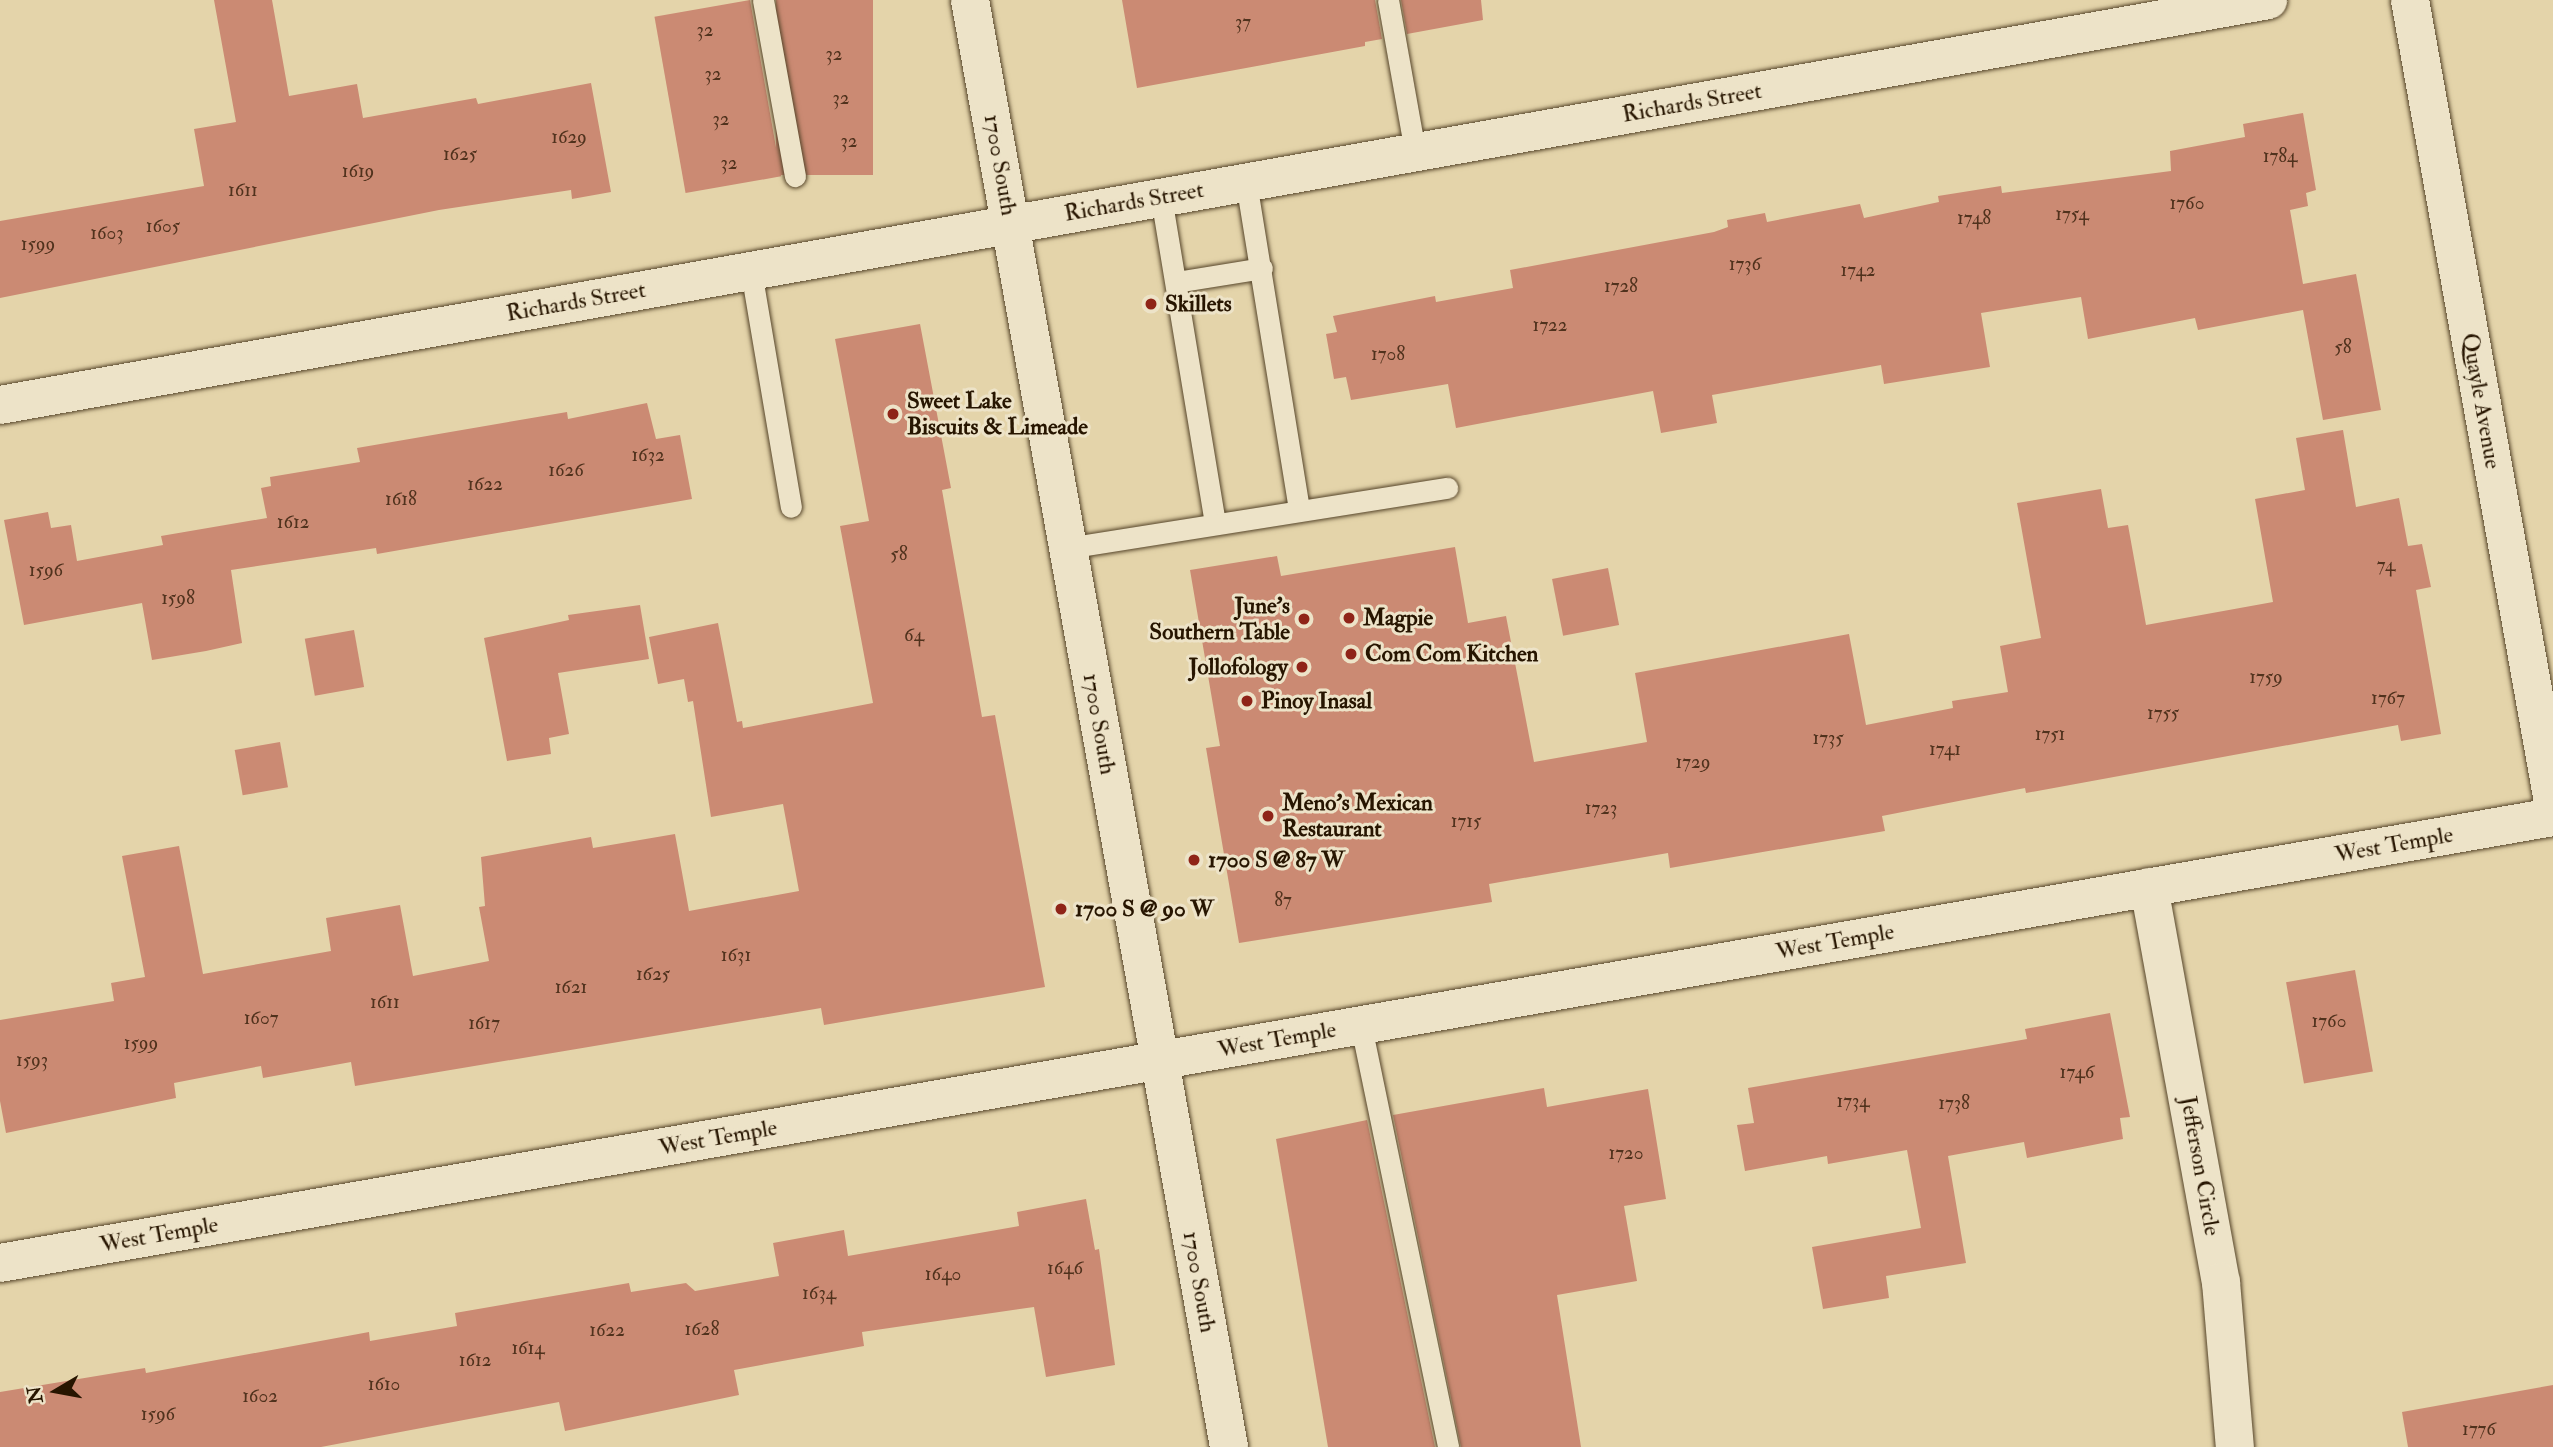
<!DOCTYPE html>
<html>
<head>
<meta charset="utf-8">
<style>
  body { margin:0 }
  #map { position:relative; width:2553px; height:1447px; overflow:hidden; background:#e4d4aa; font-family:"IM FELL Double Pica",serif }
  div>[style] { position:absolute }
  .building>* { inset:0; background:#cb8a73; transform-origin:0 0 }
  .roads { filter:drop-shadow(0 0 2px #56452a) drop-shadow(0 0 2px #56452a) }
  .lane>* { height:21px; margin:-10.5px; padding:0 10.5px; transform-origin:10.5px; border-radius:10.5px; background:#ede3c8 }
  .street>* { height:38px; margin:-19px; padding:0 19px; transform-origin:19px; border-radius:19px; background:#ede3c8 }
  .secondary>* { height:38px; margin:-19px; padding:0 19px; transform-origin:19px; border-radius:19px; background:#ede3c8 }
  .dots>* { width:19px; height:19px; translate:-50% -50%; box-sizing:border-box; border:4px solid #ede3c8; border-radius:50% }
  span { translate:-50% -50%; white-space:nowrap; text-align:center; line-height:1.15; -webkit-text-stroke:6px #ede3c8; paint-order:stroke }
  .number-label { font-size:19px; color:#50321d }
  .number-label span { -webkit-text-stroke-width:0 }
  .street-label { font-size:23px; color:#271500 }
  .poi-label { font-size:23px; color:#271500; font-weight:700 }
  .left { translate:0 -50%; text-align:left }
  .right { translate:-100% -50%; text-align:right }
  .north { position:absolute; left:21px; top:1356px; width:70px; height:70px; -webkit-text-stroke:5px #ede3c8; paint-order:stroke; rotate:260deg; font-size:19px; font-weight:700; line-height:28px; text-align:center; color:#271500 }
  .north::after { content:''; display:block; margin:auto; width:24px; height:32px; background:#271500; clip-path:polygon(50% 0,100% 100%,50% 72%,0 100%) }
</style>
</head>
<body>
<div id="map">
  <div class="building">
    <i style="clip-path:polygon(214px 0,272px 0,289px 96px,357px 84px,363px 118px,476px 98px,478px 104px,591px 83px,611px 192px,572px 199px,571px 190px,439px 210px,0 298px,0 221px,204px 186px,194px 129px,236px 122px)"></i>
    <i style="left:750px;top:0;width:179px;height:97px;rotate:80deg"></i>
    <i style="left:776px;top:0;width:97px;height:175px"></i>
    <i style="clip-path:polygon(1122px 0,1375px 0,1382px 39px,1365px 42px,1365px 46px,1137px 88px)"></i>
    <i style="clip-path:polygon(1401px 0,1481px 0,1483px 20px,1407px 34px)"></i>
    <i style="clip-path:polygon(2303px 113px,2316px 190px,2306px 193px,2308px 206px,2290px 210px,2303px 284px,2356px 274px,2381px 410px,2323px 420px,2303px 310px,2198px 330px,2195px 318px,2088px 339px,2081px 297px,1981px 313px,1990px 367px,1884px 384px,1881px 365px,1712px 395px,1717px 423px,1661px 433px,1653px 391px,1456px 428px,1448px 384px,1351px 400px,1346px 377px,1334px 379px,1326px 334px,1337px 332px,1333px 316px,1435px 296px,1436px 302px,1513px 288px,1510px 270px,1714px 232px,1728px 227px,1727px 220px,1765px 213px,1767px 222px,1860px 204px,1864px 218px,1939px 202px,1938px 196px,2001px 186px,2002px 193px,2171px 171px,2170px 151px,2245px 137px,2243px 124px)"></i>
    <i style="clip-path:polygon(920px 324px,951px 488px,942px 490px,982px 717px,995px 715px,1045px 987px,824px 1025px,821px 1008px,355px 1086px,351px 1062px,263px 1078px,261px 1066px,174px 1083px,176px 1098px,6px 1133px,0 1101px,0 1020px,114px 1001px,111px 983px,145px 977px,122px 856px,179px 846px,203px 974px,331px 951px,326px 918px,400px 905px,413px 976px,489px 961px,479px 907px,485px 906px,481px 857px,591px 837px,593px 848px,675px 834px,689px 911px,799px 891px,783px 804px,711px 817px,693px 701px,688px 702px,684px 679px,658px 684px,649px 637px,718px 623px,737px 722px,742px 721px,743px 728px,873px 703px,840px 526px,869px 521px,835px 339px)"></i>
    <i style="clip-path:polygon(647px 403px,656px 439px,680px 435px,692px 499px,377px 554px,376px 548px,231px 570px,242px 643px,206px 651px,152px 660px,142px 603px,24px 625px,4px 520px,48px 512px,51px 528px,71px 525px,77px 561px,163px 545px,161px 536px,267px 518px,261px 488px,271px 486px,270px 477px,360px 462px,357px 448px,567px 412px,568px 419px)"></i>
    <i style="clip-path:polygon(2343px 430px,2356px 507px,2399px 498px,2408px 546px,2422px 544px,2431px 587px,2416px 590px,2441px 734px,2401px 741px,2398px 725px,2026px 793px,2025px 788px,1882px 816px,1885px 831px,1670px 868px,1668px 853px,1489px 884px,1492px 902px,1239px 943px,1206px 748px,1220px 746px,1190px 570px,1277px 556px,1281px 576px,1455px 547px,1468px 623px,1506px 616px,1534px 762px,1647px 742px,1635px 673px,1849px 634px,1866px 725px,1953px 708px,1952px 701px,2008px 692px,2000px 646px,2041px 638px,2017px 503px,2101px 489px,2108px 528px,2128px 525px,2146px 625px,2273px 602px,2255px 499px,2305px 490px,2296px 438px)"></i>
    <i style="left:1608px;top:568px;width:58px;height:57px;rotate:79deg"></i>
    <i style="clip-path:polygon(640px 605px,649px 659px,558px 673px,569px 734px,549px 738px,551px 754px,507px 761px,484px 638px,569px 620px,568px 615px)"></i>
    <i style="left:354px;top:630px;width:58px;height:50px;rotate:80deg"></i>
    <i style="left:280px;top:742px;width:46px;height:46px;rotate:80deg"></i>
    <i style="left:2355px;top:970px;width:103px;height:70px;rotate:80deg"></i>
    <i style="clip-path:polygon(2110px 1013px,2130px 1117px,2120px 1118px,2123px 1139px,2027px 1158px,2024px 1142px,1948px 1156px,1966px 1263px,1886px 1276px,1889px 1298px,1823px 1309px,1812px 1247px,1921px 1228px,1907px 1150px,1828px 1164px,1827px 1156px,1745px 1171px,1737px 1125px,1754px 1123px,1748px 1088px,2027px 1039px,2025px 1029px)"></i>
    <i style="clip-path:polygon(1544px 1088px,1547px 1107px,1648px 1089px,1666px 1199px,1624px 1206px,1637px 1281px,1557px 1295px,1581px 1447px,1461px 1447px,1393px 1115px)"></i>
    <i style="clip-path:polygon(1367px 1120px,1435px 1447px,1328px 1447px,1276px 1139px)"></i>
    <i style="clip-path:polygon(1086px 1199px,1095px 1250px,1099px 1249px,1115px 1365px,1046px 1377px,1034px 1307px,862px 1332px,864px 1346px,734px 1370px,739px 1395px,565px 1431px,559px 1402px,321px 1447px,0 1447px,0 1392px,145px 1368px,146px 1373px,369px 1332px,370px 1341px,457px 1326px,455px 1313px,629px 1283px,631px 1292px,686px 1283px,695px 1291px,779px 1276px,773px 1243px,844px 1230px,848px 1256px,1019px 1226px,1017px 1212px)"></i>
    <i style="clip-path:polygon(2553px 1385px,2553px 1447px,2408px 1447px,2402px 1412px)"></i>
  </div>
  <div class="roads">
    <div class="lane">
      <i style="left:763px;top:0;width:179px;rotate:79.7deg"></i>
      <i style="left:1388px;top:0;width:154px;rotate:79.9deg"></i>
      <i style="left:1246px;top:182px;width:332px;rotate:80.8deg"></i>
      <i style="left:1161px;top:197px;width:331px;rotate:80.6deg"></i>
      <i style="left:751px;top:271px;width:239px;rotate:80.4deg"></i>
      <i style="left:1176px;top:282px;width:87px;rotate:-9.2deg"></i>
      <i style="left:1067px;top:548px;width:385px;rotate:-9deg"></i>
      <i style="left:1361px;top:1026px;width:430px;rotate:78.3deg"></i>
    </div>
    <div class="street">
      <i style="left:2410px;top:0;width:815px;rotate:79.89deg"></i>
      <i style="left:0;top:405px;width:2304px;rotate:-10.12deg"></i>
      <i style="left:2149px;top:887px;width:402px;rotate:79.7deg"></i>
      <i style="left:2221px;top:1282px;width:166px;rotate:85.2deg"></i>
      <i style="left:0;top:1263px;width:2592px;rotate:-9.91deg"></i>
    </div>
    <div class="secondary">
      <i style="left:970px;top:0;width:1470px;rotate:79.85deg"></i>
    </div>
  </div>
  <div class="dots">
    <i style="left:1151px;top:304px;background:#8f2418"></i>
    <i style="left:893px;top:414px;background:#8f2418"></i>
    <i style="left:1349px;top:618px;background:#8f2418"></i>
    <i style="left:1304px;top:619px;background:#8f2418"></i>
    <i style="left:1351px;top:654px;background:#8f2418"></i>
    <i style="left:1302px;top:667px;background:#8f2418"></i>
    <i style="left:1247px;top:701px;background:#8f2418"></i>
    <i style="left:1268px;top:816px;background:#8f2418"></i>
    <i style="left:1194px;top:860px;background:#8f2418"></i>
    <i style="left:1061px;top:909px;background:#8f2418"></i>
  </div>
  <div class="number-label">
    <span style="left:1243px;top:23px">37</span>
    <span style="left:705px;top:31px">32</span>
    <span style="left:834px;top:55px">32</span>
    <span style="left:713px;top:75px">32</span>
    <span style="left:841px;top:99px">32</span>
    <span style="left:721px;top:120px">32</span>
    <span style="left:569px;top:138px">1629</span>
    <span style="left:849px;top:142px">32</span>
    <span style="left:460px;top:155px">1625</span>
    <span style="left:2280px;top:157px">1784</span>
    <span style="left:729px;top:164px">32</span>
    <span style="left:358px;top:172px">1619</span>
    <span style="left:243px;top:191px">1611</span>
    <span style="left:2187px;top:204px">1760</span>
    <span style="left:2072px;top:215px">1754</span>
    <span style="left:1974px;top:219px">1748</span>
    <span style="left:163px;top:227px">1605</span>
    <span style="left:107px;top:234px">1603</span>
    <span style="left:38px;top:245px">1599</span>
    <span style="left:1745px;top:265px">1736</span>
    <span style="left:1858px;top:271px">1742</span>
    <span style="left:1621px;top:287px">1728</span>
    <span style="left:1550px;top:326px">1722</span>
    <span style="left:2343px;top:348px">58</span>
    <span style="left:1388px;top:355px">1708</span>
    <span style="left:648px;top:456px">1632</span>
    <span style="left:566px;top:471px">1626</span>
    <span style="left:485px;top:485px">1622</span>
    <span style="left:401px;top:500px">1618</span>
    <span style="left:293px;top:523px">1612</span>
    <span style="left:899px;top:555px">58</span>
    <span style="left:2386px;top:566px">74</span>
    <span style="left:46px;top:571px">1596</span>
    <span style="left:178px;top:599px">1598</span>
    <span style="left:914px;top:636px">64</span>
    <span style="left:2266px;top:678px">1759</span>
    <span style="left:2388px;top:699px">1767</span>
    <span style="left:2163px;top:714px">1755</span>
    <span style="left:2050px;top:735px">1751</span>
    <span style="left:1828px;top:739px">1735</span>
    <span style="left:1945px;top:750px">1741</span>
    <span style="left:1693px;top:763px">1729</span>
    <span style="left:1601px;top:809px">1723</span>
    <span style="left:1466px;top:822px">1715</span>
    <span style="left:1283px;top:901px">87</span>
    <span style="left:736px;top:956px">1631</span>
    <span style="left:653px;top:975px">1625</span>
    <span style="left:571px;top:988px">1621</span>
    <span style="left:385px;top:1003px">1611</span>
    <span style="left:261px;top:1019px">1607</span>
    <span style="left:2329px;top:1022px">1760</span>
    <span style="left:484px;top:1024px">1617</span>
    <span style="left:141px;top:1044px">1599</span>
    <span style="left:32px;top:1061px">1593</span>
    <span style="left:2077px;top:1073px">1746</span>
    <span style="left:1853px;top:1102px">1734</span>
    <span style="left:1954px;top:1104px">1738</span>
    <span style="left:1626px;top:1154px">1720</span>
    <span style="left:1065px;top:1269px">1646</span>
    <span style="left:943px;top:1275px">1640</span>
    <span style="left:819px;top:1294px">1634</span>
    <span style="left:702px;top:1330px">1628</span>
    <span style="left:607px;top:1331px">1622</span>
    <span style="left:528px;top:1349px">1614</span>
    <span style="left:475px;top:1361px">1612</span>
    <span style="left:384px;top:1385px">1610</span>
    <span style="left:260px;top:1397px">1602</span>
    <span style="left:158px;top:1415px">1596</span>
    <span style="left:2479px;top:1430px">1776</span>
  </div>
  <div class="street-label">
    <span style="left:1692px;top:103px;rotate:-10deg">Richards Street</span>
    <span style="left:1000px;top:165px;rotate:80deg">1700 South</span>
    <span style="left:1134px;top:202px;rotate:-10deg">Richards Street</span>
    <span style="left:576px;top:302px;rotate:-10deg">Richards Street</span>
    <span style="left:2481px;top:401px;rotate:80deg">Quayle Avenue</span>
    <span style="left:1099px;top:724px;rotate:80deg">1700 South</span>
    <span style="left:2394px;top:845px;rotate:-10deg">West Temple</span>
    <span style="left:1835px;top:942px;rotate:-10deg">West Temple</span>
    <span style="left:1277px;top:1040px;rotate:-10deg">West Temple</span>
    <span style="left:718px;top:1138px;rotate:-10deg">West Temple</span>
    <span style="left:2200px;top:1166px;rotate:80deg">Jefferson Circle</span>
    <span style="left:159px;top:1235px;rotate:-10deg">West Temple</span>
    <span style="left:1199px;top:1282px;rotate:80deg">1700 South</span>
  </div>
  <div class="poi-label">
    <span class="left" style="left:1165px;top:304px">Skillets</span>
    <span class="left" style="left:907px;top:414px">Sweet Lake<br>Biscuits &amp; Limeade</span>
    <span class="right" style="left:1290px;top:619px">June's<br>Southern Table</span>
    <span class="left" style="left:1363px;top:618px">Magpie</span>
    <span class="left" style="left:1365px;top:654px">Com Com Kitchen</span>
    <span class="right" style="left:1288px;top:667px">Jollofology</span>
    <span class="left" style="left:1261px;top:701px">Pinoy Inasal</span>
    <span class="left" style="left:1282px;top:816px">Meno's Mexican<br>Restaurant</span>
    <span class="left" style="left:1208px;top:860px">1700 S @ 87 W</span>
    <span class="left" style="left:1075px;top:909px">1700 S @ 90 W</span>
  </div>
  <div class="north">N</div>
</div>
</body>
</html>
